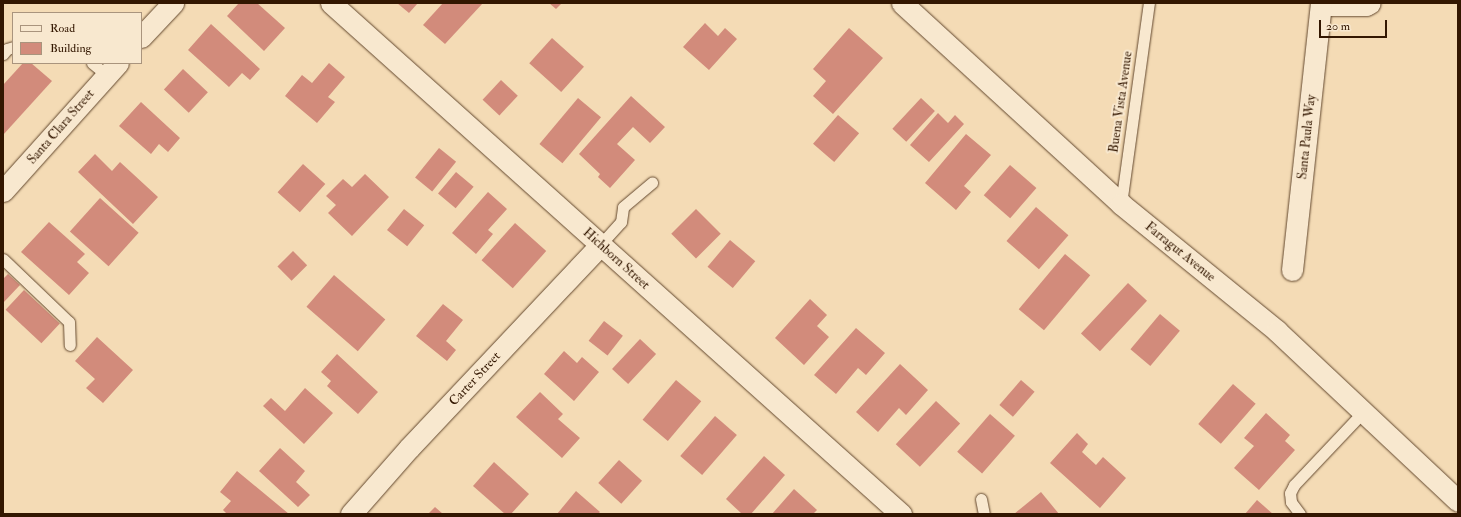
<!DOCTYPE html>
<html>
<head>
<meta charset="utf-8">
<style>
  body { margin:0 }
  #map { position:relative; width:1461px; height:517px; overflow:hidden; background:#f4dbb5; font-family:"IM FELL Double Pica",serif }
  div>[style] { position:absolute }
  .building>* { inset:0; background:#d28b7b; transform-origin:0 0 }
  .roads { filter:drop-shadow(0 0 1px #63482e) drop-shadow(0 0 1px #63482e) }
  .lane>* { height:11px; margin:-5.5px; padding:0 5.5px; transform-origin:5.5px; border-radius:5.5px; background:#f8e8cf }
  .street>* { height:21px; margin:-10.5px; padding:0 10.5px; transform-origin:10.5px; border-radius:10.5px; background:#f8e8cf }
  span { translate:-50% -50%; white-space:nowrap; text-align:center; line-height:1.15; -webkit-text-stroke:4px #f8e8cf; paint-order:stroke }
  .street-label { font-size:13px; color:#331701 }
  .frame { position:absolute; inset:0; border:4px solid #331701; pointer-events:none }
  .legend { position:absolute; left:12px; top:12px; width:130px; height:52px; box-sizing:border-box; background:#f8e8cf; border:1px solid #a9947d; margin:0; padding:5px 7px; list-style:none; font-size:12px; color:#331701 }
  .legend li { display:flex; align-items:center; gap:8px; height:20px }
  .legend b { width:20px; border:1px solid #a9947d }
  .scale { position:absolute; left:1319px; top:20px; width:68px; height:18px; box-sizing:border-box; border:2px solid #331701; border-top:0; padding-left:5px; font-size:12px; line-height:14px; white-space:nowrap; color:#331701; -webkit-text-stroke:3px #f8e8cf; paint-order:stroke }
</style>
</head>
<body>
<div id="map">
  <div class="building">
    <i style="clip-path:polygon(239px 3px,257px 3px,285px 28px,264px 51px,227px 16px)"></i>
    <i style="clip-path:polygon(397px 3px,418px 3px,409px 13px)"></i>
    <i style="clip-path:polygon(443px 3px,483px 3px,445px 44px,423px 25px)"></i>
    <i style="clip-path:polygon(549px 3px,562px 3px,556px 9px)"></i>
    <i style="clip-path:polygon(705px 23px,718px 36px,725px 28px,737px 39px,709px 70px,683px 47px)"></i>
    <i style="clip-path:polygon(211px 24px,260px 69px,250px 80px,242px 73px,229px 87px,188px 50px)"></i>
    <i style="clip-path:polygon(849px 28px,883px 58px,833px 114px,813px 96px,826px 81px,813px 69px)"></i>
    <i style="left:552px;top:38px;width:43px;height:34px;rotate:42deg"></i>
    <i style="clip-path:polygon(23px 63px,31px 63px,52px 81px,3px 135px,3px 85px)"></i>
    <i style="clip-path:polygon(329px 63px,345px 77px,328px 97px,335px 102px,317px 123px,285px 96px,302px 75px,312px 83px)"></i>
    <i style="left:183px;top:69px;width:34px;height:28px;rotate:43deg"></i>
    <i style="left:501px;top:80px;width:23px;height:27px;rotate:43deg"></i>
    <i style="clip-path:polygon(631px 96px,665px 127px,650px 143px,633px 127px,617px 144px,635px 160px,610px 188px,598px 177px,600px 174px,579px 154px)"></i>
    <i style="left:578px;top:98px;width:30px;height:60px;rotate:40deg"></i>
    <i style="left:921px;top:98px;width:19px;height:42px;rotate:43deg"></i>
    <i style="clip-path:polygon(141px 102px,180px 138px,168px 152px,159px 144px,151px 154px,119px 126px)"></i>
    <i style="clip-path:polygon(938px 113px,948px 123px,955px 115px,964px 124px,929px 162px,910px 145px)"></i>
    <i style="left:838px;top:115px;width:28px;height:38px;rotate:41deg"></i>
    <i style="clip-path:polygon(966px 134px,991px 155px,964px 186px,971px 192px,956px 210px,925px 183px)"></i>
    <i style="left:439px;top:148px;width:22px;height:38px;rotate:39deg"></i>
    <i style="clip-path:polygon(95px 154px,112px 171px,120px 162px,158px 197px,133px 224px,78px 172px)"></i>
    <i style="left:303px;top:164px;width:30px;height:38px;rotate:42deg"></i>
    <i style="left:1010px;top:165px;width:35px;height:40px;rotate:41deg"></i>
    <i style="left:456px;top:172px;width:23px;height:28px;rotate:40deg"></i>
    <i style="clip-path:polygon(365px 174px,389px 197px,352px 236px,328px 213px,336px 205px,326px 196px,343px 179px,352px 187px)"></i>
    <i style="clip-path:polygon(488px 192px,507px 209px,488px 230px,493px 234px,476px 254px,452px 233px)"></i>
    <i style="left:100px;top:198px;width:52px;height:45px;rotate:42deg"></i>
    <i style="left:1036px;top:207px;width:43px;height:45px;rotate:41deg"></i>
    <i style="left:404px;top:209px;width:26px;height:27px;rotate:39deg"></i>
    <i style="left:696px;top:209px;width:35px;height:35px;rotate:45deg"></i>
    <i style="clip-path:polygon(49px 222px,85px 254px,77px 262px,89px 273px,69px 295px,21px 252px)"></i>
    <i style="left:515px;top:223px;width:42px;height:50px;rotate:42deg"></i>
    <i style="left:730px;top:240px;width:33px;height:35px;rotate:40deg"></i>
    <i style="left:293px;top:251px;width:20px;height:22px;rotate:45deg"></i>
    <i style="left:1065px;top:254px;width:33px;height:72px;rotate:40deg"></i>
    <i style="clip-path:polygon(8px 274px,20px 285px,3px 303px,3px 279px)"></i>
    <i style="left:334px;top:275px;width:68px;height:42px;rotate:41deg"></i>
    <i style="left:1128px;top:283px;width:26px;height:69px;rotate:43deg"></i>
    <i style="left:24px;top:290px;width:49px;height:27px;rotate:43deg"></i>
    <i style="clip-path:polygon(810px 299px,827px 315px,817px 326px,829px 337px,804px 365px,775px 338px)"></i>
    <i style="clip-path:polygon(443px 304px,463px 320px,446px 341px,456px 350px,447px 361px,416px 336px)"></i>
    <i style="left:1160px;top:314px;width:26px;height:46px;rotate:40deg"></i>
    <i style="left:604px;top:321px;width:24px;height:25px;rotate:38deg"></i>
    <i style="clip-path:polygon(856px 328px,885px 353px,866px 375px,858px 368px,836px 394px,814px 375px)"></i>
    <i style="clip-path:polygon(97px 337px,133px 370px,103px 403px,86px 388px,95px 379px,75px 361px)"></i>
    <i style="left:640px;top:339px;width:22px;height:41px;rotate:43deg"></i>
    <i style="clip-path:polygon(564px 351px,577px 363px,582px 357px,599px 372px,574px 401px,544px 374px)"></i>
    <i style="clip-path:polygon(337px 354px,378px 392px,358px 414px,327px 386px,331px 381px,321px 372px)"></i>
    <i style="clip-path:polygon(900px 364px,928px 390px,906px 415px,899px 408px,878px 432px,856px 412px)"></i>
    <i style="left:676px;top:380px;width:33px;height:52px;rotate:40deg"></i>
    <i style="left:1021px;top:380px;width:18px;height:33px;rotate:41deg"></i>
    <i style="left:1233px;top:384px;width:30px;height:53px;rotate:41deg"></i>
    <i style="clip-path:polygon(305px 388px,333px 413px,304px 444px,263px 406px,271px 398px,285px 411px)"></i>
    <i style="clip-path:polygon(540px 392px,563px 414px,558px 419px,580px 438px,562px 458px,516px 417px)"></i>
    <i style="left:936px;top:401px;width:33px;height:59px;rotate:43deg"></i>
    <i style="clip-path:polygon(1266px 413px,1290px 435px,1285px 441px,1295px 450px,1259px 490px,1234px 468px,1254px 446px,1244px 438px)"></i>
    <i style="left:990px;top:414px;width:33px;height:50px;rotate:41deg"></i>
    <i style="left:715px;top:416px;width:29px;height:53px;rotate:41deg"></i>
    <i style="clip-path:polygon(1077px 433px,1088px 444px,1082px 452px,1096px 465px,1103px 457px,1126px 478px,1100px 508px,1050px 463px)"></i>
    <i style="clip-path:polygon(280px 448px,305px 471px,296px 482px,310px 495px,298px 507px,259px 471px)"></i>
    <i style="clip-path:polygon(764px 456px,785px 475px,751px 514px,742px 514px,726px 499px)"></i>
    <i style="left:619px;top:460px;width:31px;height:31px;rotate:42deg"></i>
    <i style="clip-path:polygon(494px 462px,529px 494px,511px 514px,505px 514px,473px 486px)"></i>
    <i style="clip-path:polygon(237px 471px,289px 514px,227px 514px,223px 510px,231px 501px,220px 492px)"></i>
    <i style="clip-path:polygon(794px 489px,817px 510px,813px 514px,772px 514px)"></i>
    <i style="clip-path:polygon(576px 491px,600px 512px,598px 514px,557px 514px)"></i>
    <i style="clip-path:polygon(1041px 492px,1059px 514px,1014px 514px)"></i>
    <i style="clip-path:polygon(1257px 500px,1273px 514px,1245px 514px)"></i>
    <i style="clip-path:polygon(435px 507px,443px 514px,428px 514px)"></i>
  </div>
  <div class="roads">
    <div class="lane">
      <i style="left:3px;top:54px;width:6px;rotate:-51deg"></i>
      <i style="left:7px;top:49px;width:6px;rotate:-18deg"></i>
      <i style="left:92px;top:63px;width:19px;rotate:39deg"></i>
      <i style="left:1121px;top:204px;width:203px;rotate:-82.1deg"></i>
      <i style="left:600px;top:245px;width:31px;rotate:-48deg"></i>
      <i style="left:621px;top:222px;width:15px;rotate:-82deg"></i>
      <i style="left:623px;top:207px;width:38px;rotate:-40deg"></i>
      <i style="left:3px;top:259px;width:91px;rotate:43.7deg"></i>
      <i style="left:69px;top:322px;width:23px;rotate:88deg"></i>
      <i style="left:981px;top:499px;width:15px;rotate:79deg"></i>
      <i style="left:1300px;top:514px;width:15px;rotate:-127deg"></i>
      <i style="left:1291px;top:502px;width:9px;rotate:-96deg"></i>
      <i style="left:1290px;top:493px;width:9px;rotate:-63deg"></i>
      <i style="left:1294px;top:485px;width:100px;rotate:-46.6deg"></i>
    </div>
    <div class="street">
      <i style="left:331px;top:3px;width:766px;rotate:41.88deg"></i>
      <i style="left:902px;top:3px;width:297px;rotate:42.5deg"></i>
      <i style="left:1121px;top:204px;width:201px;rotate:39.1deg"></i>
      <i style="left:1277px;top:331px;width:248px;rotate:43.2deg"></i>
      <i style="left:1322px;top:5px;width:44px"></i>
      <i style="left:1366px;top:5px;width:4px;rotate:-27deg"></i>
      <i style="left:141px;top:37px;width:47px;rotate:-46.7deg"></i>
      <i style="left:3px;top:191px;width:172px;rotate:-48.1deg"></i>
      <i style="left:1292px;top:270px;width:269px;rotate:-83.8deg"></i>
      <i style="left:351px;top:514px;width:88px;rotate:-48.7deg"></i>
      <i style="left:409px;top:448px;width:279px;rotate:-46.7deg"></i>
    </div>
  </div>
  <div class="street-label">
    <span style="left:1121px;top:102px;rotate:-82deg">Buena Vista Avenue</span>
    <span style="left:61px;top:127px;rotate:-49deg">Santa Clara Street</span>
    <span style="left:1307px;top:137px;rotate:-84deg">Santa Paula Way</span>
    <span style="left:1180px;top:252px;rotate:39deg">Farragut Avenue</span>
    <span style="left:616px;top:259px;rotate:42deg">Hichborn Street</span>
    <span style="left:475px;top:379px;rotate:-47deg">Carter Street</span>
  </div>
  <div class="frame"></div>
  <ul class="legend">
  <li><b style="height:5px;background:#f8e8cf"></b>Road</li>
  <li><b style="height:11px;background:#d28b7b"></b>Building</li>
  </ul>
  <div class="scale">20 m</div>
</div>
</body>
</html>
